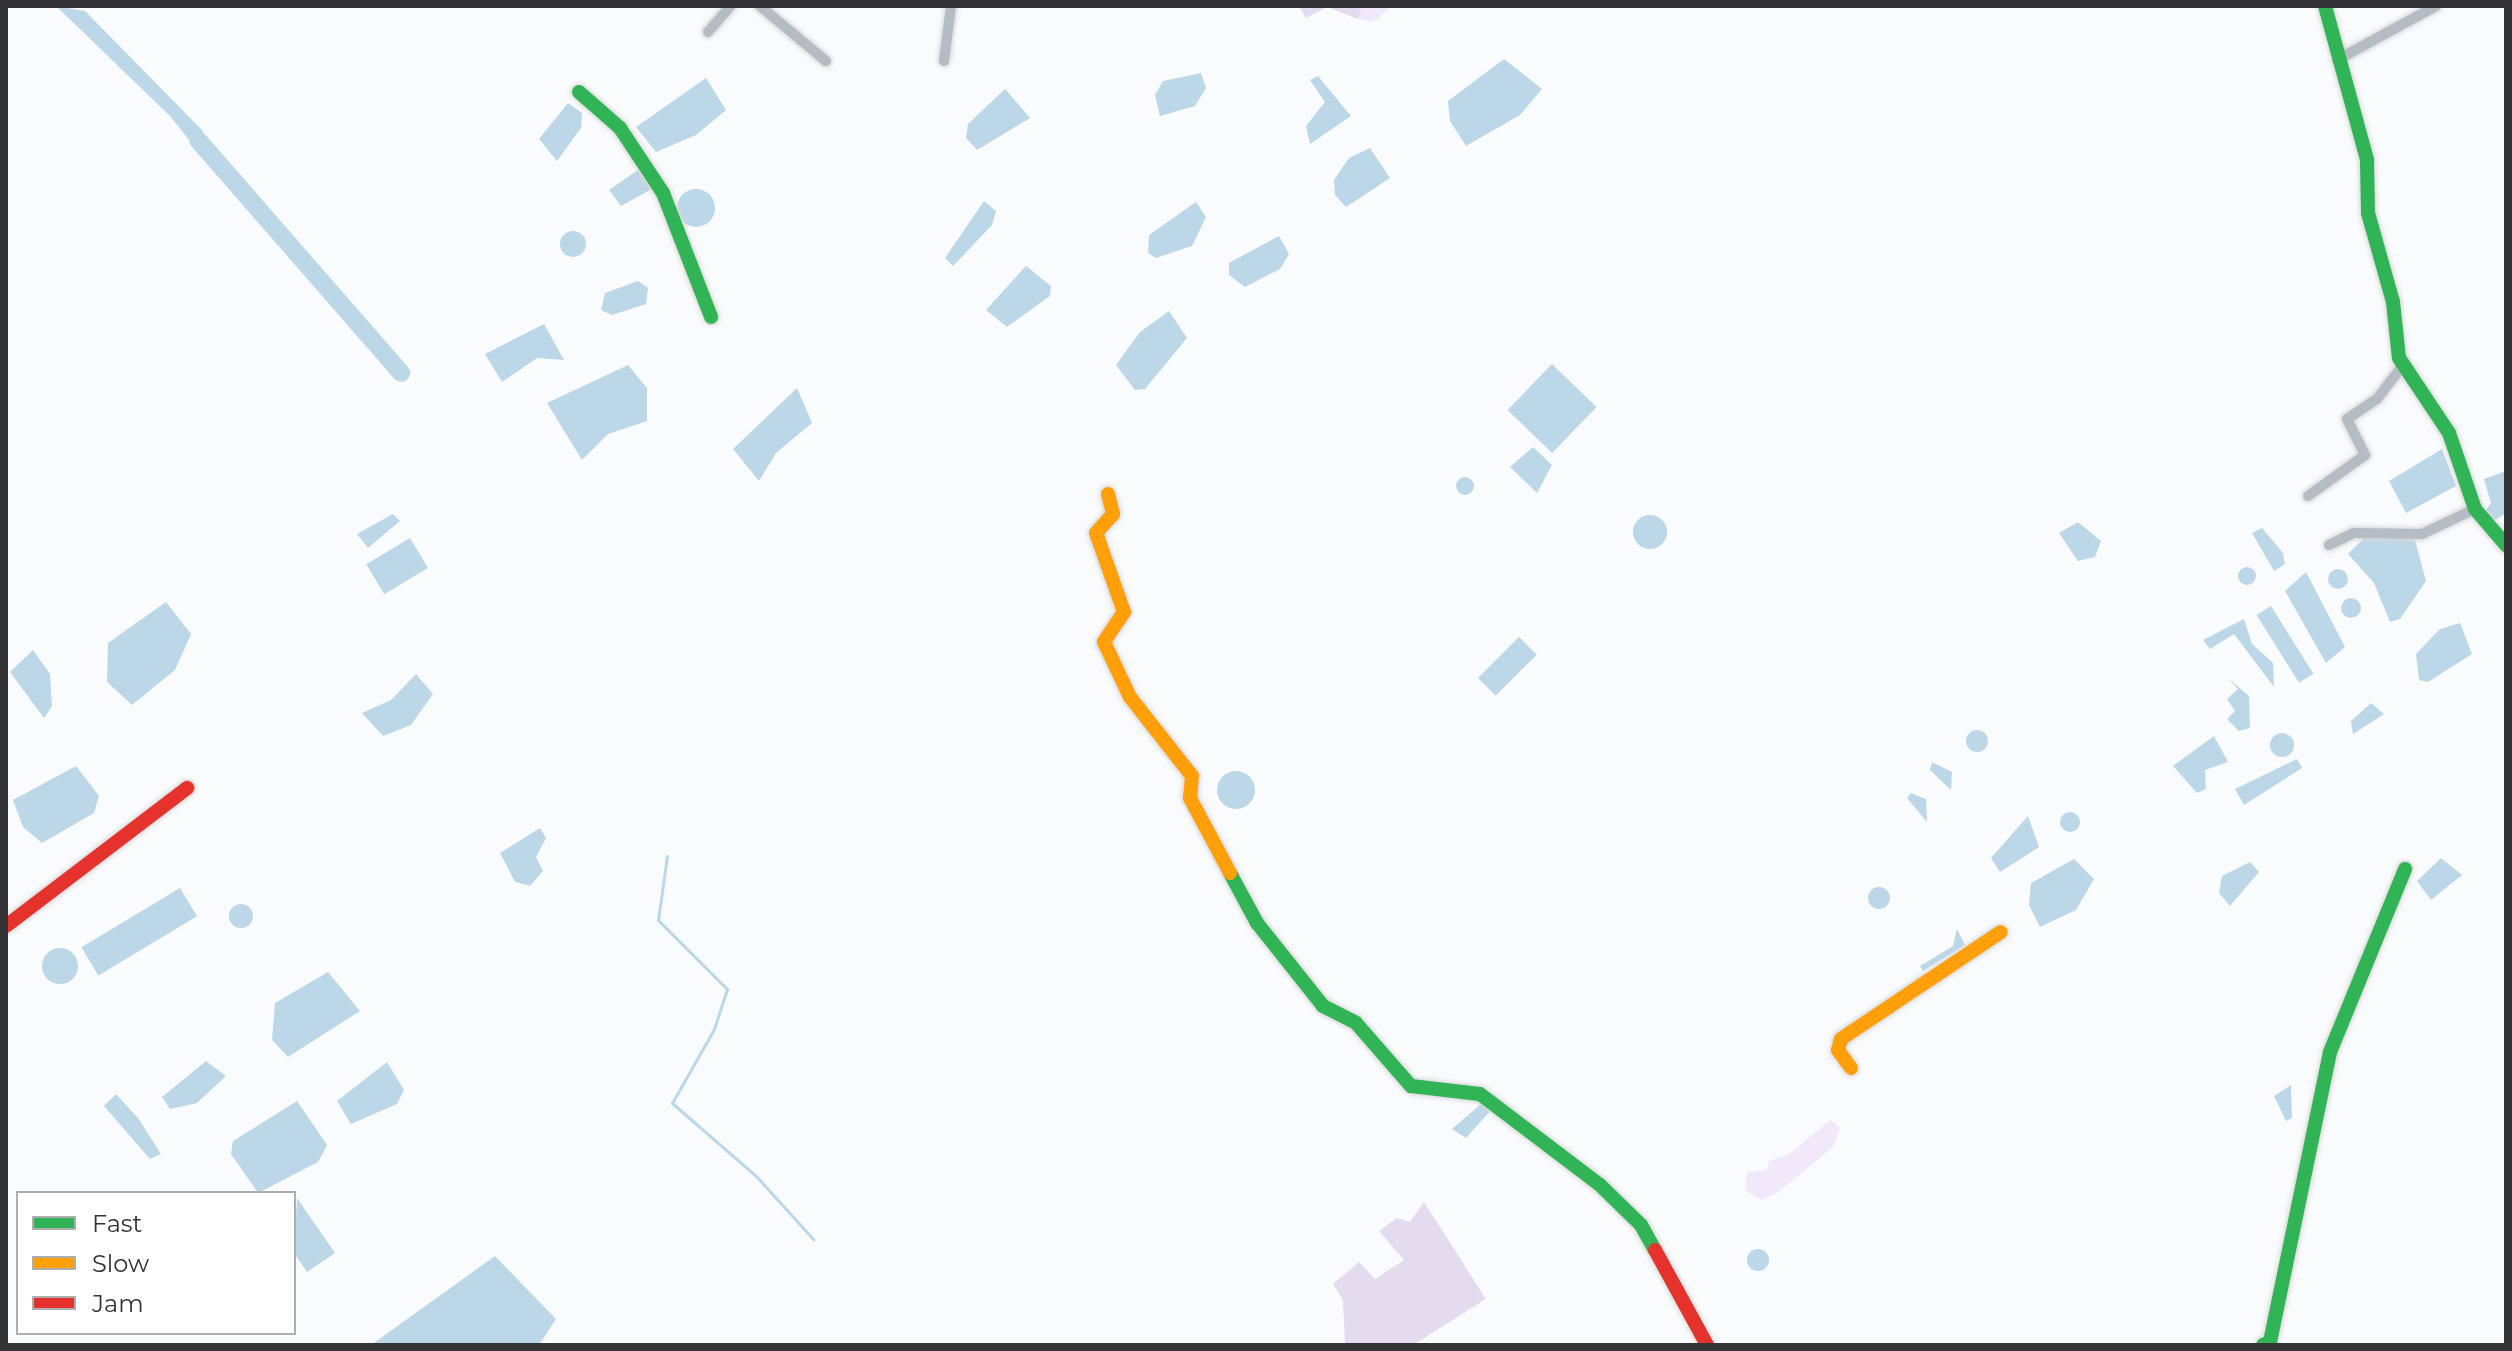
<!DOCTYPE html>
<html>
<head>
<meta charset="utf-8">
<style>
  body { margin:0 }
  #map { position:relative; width:2512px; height:1351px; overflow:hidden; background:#fafbfd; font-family:Montserrat,sans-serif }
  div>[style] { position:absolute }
  .green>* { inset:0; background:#f1e8fa }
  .forest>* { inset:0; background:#e5dbee }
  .water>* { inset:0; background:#bcd7e7; transform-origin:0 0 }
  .round { border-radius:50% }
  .stream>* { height:3px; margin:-1.5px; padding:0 1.5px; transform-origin:1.5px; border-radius:1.5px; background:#bcd7e7 }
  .river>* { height:18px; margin:-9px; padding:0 9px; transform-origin:9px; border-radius:9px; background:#bcd7e7 }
  .roads { filter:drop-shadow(0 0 2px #d7d7d8) drop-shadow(0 0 2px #d7d7d8) }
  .street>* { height:10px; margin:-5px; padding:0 5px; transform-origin:5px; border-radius:5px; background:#b5bcc4 }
  .fast>* { height:14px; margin:-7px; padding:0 7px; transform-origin:7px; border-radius:7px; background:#30b455 }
  .slow>* { height:14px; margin:-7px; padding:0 7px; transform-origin:7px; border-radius:7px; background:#ff9f0a }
  .jam>* { height:14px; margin:-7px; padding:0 7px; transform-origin:7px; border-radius:7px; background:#e5322d }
  span { translate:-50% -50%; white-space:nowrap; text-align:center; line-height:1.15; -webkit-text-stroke:8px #fff; paint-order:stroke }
  .frame { position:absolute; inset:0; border:8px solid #343436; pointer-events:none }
  .legend { position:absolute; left:16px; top:1191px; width:280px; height:144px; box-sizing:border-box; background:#fff; border:2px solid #aeaeaf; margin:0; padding:10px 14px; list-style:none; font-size:24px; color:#343436 }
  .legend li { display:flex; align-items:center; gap:16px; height:40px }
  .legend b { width:40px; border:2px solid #aeaeaf }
</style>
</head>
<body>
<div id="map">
  <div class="green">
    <i style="clip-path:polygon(1362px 6px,1392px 6px,1373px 22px,1358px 19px)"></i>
    <i style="clip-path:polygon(1830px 1120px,1840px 1128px,1833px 1147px,1776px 1194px,1761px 1200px,1745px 1190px,1747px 1172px,1767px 1170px,1769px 1161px,1788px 1155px)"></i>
  </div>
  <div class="forest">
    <i style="clip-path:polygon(1299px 6px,1362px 6px,1358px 19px,1327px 7px,1306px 18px)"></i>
    <i style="clip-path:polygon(1424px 1202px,1486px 1299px,1413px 1345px,1345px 1345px,1343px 1300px,1333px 1284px,1359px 1262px,1375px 1279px,1404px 1260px,1379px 1231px,1397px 1218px,1410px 1222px)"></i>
  </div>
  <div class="water">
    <i style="clip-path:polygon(56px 6px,85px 11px,202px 130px,214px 161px,228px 164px,217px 175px,170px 116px)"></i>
    <i style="clip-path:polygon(1504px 59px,1542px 89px,1520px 115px,1466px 146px,1450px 121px,1448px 101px)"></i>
    <i style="clip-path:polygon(1201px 73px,1206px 88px,1195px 106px,1160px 116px,1155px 95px,1163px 81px)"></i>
    <i style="clip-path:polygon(1318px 76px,1351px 116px,1310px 144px,1306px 126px,1325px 102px,1310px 80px)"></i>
    <i style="clip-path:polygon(706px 78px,726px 110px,696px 135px,656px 152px,636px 127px)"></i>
    <i style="clip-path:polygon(1005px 89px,1030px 118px,977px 150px,966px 138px,968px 124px)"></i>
    <i style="clip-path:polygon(568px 103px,582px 113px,581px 128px,557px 161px,539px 139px)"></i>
    <i style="clip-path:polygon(1370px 148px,1390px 178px,1346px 207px,1335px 195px,1334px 180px,1349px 158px)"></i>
    <i style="clip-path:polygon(638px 170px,652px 189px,621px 206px,609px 190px)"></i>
    <i class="round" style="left:677px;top:189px;width:38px;height:38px"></i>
    <i style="clip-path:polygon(984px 201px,996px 211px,992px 225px,953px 266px,945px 258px)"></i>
    <i style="clip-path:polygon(1196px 202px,1206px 217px,1192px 246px,1156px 258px,1148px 253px,1149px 235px)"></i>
    <i class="round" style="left:560px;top:231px;width:26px;height:26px"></i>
    <i style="clip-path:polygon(1279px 236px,1289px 254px,1280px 269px,1245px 287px,1229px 275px,1229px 263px)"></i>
    <i style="clip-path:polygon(1026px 266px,1051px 286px,1050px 296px,1007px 327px,986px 310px)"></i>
    <i style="clip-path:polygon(638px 281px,648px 288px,646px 304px,612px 315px,601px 310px,605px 293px)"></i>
    <i style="clip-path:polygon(1169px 311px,1187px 338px,1145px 389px,1135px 390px,1116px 365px,1140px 332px)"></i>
    <i style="clip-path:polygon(544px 324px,564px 360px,537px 358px,502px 382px,485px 354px)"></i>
    <i style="left:1552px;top:364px;width:62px;height:64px;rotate:44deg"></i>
    <i style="clip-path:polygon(628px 365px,647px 388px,647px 421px,608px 434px,582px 460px,547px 403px)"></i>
    <i style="clip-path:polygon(797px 388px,812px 423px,776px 453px,759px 481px,733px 449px)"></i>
    <i style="clip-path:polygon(1533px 447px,1552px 465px,1537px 493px,1510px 467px)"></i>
    <i style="clip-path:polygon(2442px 449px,2456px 486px,2406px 513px,2389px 481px)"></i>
    <i style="clip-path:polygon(2506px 471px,2506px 513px,2492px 522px,2484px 513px,2491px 503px,2484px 479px)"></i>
    <i class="round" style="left:1456px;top:477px;width:18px;height:18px"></i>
    <i style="clip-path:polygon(393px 514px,400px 521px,368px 548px,357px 534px)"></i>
    <i class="round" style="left:1633px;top:515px;width:34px;height:34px"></i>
    <i style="clip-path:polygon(2078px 522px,2101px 541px,2095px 557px,2078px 561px,2059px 533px)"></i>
    <i style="clip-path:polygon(2262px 528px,2283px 553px,2285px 564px,2274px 571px,2252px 533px)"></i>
    <i style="clip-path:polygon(2391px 536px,2415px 540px,2426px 581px,2400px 619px,2390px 622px,2374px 583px,2348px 554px,2364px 538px)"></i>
    <i style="left:410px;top:538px;width:35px;height:51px;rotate:59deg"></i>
    <i class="round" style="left:2238px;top:567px;width:18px;height:18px"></i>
    <i class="round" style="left:2328px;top:569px;width:20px;height:20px"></i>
    <i style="clip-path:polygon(2306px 572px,2345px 647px,2326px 663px,2285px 591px)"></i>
    <i class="round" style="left:2341px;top:598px;width:20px;height:20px"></i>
    <i style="clip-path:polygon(166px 602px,191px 634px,175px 670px,132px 705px,107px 682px,108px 643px)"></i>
    <i style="left:2271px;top:606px;width:80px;height:17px;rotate:58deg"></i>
    <i style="clip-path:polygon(2244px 619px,2252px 644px,2273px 663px,2274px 687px,2234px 634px,2210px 649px,2203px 640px)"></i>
    <i style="clip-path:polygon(2460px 623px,2472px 654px,2428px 682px,2419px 680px,2416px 654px,2440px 629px)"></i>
    <i style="left:1519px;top:637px;width:25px;height:58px;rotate:45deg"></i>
    <i style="clip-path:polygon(33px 650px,50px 674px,52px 706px,44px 718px,10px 672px)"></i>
    <i style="clip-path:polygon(416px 674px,433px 694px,411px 725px,383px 736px,362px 713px,391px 700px)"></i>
    <i style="clip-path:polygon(2228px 678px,2249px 696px,2250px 728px,2239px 731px,2227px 719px,2235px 711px,2227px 699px,2238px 689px)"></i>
    <i style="clip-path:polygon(2371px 703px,2384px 714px,2353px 734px,2351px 721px)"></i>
    <i class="round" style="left:1966px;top:730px;width:22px;height:22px"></i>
    <i class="round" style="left:2270px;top:733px;width:24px;height:24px"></i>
    <i style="clip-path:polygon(2214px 736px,2228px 762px,2205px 770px,2206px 789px,2197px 793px,2173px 766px)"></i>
    <i style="clip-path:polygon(2297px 759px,2302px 768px,2244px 805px,2235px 789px)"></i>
    <i style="clip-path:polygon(1932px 762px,1952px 772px,1951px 790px,1930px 770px)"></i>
    <i style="clip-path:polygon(76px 766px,99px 796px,94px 813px,42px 843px,23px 827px,13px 800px)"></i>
    <i class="round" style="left:1217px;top:771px;width:38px;height:38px"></i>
    <i style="clip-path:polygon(1911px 793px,1926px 799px,1927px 822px,1907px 798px)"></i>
    <i class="round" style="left:2060px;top:812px;width:20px;height:20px"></i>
    <i style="clip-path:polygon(2028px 816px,2039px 847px,2000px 872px,1991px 858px)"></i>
    <i style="clip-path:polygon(540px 828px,546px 838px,536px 857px,543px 871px,530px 886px,515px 882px,500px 853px)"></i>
    <i style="clip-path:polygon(2441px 858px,2462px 875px,2431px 900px,2417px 881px)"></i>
    <i style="clip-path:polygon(2074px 859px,2094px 879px,2076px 910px,2040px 927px,2029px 905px,2031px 883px)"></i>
    <i style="clip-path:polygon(2250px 862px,2259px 872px,2230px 906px,2219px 893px,2222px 876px)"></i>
    <i class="round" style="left:1868px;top:887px;width:22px;height:22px"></i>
    <i style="left:180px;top:888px;width:33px;height:115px;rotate:59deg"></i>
    <i class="round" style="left:229px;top:904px;width:24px;height:24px"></i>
    <i style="clip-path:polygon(1957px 929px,1965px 945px,1923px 971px,1920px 966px,1953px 946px)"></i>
    <i class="round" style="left:42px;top:948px;width:36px;height:36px"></i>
    <i style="clip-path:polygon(328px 972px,360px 1011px,288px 1057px,272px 1040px,275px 1003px)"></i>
    <i style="clip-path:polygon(206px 1061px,226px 1076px,197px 1103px,170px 1109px,162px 1097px)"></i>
    <i style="clip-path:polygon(387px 1062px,404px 1090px,397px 1104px,351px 1124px,337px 1101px)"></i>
    <i style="clip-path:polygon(2291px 1085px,2292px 1118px,2286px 1121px,2274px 1096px)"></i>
    <i style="clip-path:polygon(116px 1094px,138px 1118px,161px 1154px,150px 1159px,104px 1106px)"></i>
    <i style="clip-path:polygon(297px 1101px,327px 1145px,318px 1162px,258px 1193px,231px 1154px,233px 1141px)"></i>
    <i style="clip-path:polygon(1481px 1104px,1490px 1111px,1466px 1138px,1452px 1129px)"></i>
    <i style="clip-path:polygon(297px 1198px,335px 1253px,307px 1272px,294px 1253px)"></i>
    <i class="round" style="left:1747px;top:1249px;width:22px;height:22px"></i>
    <i style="clip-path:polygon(495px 1256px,556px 1319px,539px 1345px,371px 1345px)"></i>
  </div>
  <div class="stream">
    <i style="left:667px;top:856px;width:65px;rotate:98deg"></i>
    <i style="left:658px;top:920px;width:98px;rotate:45deg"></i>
    <i style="left:727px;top:989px;width:42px;rotate:108deg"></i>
    <i style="left:714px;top:1029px;width:85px;rotate:119.6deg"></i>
    <i style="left:672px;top:1103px;width:113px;rotate:41deg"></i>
    <i style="left:757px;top:1177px;width:84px;rotate:47.9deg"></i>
  </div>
  <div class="river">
    <i style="left:198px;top:140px;width:309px;rotate:48.9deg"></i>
  </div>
  <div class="roads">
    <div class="street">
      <i style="left:760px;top:6px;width:86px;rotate:39.8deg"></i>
      <i style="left:708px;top:32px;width:35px;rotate:-49deg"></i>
      <i style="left:2337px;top:60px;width:113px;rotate:-28.6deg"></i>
      <i style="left:944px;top:61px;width:55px;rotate:-82.7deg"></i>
      <i style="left:2308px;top:496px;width:70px;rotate:-35.7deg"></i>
      <i style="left:2365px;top:455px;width:40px;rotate:-116.6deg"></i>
      <i style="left:2347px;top:419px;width:36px;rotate:-34deg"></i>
      <i style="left:2377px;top:399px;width:43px;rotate:-52.6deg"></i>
      <i style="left:2329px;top:545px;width:28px;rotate:-26deg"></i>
      <i style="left:2354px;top:533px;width:68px;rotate:0.8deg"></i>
      <i style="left:2422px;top:534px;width:59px;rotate:-25.3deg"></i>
    </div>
    <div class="fast">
      <i style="left:2325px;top:6px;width:160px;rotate:74.7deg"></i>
      <i style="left:2367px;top:160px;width:53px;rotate:88.9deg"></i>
      <i style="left:2368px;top:213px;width:92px;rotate:74.3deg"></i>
      <i style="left:2393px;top:302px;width:56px;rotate:83.9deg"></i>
      <i style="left:2399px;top:358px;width:90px;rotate:56.3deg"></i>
      <i style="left:2449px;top:433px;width:80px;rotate:71.1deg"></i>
      <i style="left:2475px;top:509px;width:48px;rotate:49.3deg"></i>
      <i style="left:579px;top:92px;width:55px;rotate:41.3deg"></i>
      <i style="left:620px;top:128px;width:78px;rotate:56.5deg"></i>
      <i style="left:663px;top:193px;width:133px;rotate:68.8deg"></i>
      <i style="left:1230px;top:873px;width:57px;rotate:61.6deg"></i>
      <i style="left:1257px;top:923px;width:106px;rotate:51.5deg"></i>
      <i style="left:1323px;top:1006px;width:37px;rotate:27deg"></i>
      <i style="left:1356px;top:1023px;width:84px;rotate:48.9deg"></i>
      <i style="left:1411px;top:1086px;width:69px;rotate:6.6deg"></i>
      <i style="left:1480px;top:1094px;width:151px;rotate:37.2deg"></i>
      <i style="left:1600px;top:1185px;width:57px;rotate:44.3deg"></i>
      <i style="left:1641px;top:1225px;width:29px;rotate:61deg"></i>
      <i style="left:2263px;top:1345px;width:8px;rotate:-23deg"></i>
      <i style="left:2270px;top:1342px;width:296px;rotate:-78.3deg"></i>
      <i style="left:2330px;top:1052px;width:198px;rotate:-67.7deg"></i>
    </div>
    <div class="slow">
      <i style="left:1108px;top:494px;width:21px;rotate:76deg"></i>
      <i style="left:1113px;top:514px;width:25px;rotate:132deg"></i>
      <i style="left:1096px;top:533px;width:84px;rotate:70.5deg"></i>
      <i style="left:1124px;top:612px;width:36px;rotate:124deg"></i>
      <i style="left:1104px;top:642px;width:61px;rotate:64.7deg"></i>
      <i style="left:1130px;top:697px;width:100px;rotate:51.9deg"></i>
      <i style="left:1192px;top:776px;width:22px;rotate:95deg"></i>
      <i style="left:1190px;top:798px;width:85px;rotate:61.9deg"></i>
      <i style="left:1851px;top:1068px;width:22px;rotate:-126deg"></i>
      <i style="left:1838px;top:1050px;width:11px;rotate:-75deg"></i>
      <i style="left:1841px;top:1039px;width:192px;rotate:-33.8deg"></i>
    </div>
    <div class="jam">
      <i style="left:6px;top:926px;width:228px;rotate:-37.3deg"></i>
      <i style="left:1655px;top:1250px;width:108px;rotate:61.3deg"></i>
    </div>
  </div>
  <div class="frame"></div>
  <ul class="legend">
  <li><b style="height:10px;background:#30b455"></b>Fast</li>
  <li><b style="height:10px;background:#ff9f0a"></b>Slow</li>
  <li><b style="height:10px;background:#e5322d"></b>Jam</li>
  </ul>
</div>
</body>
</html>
